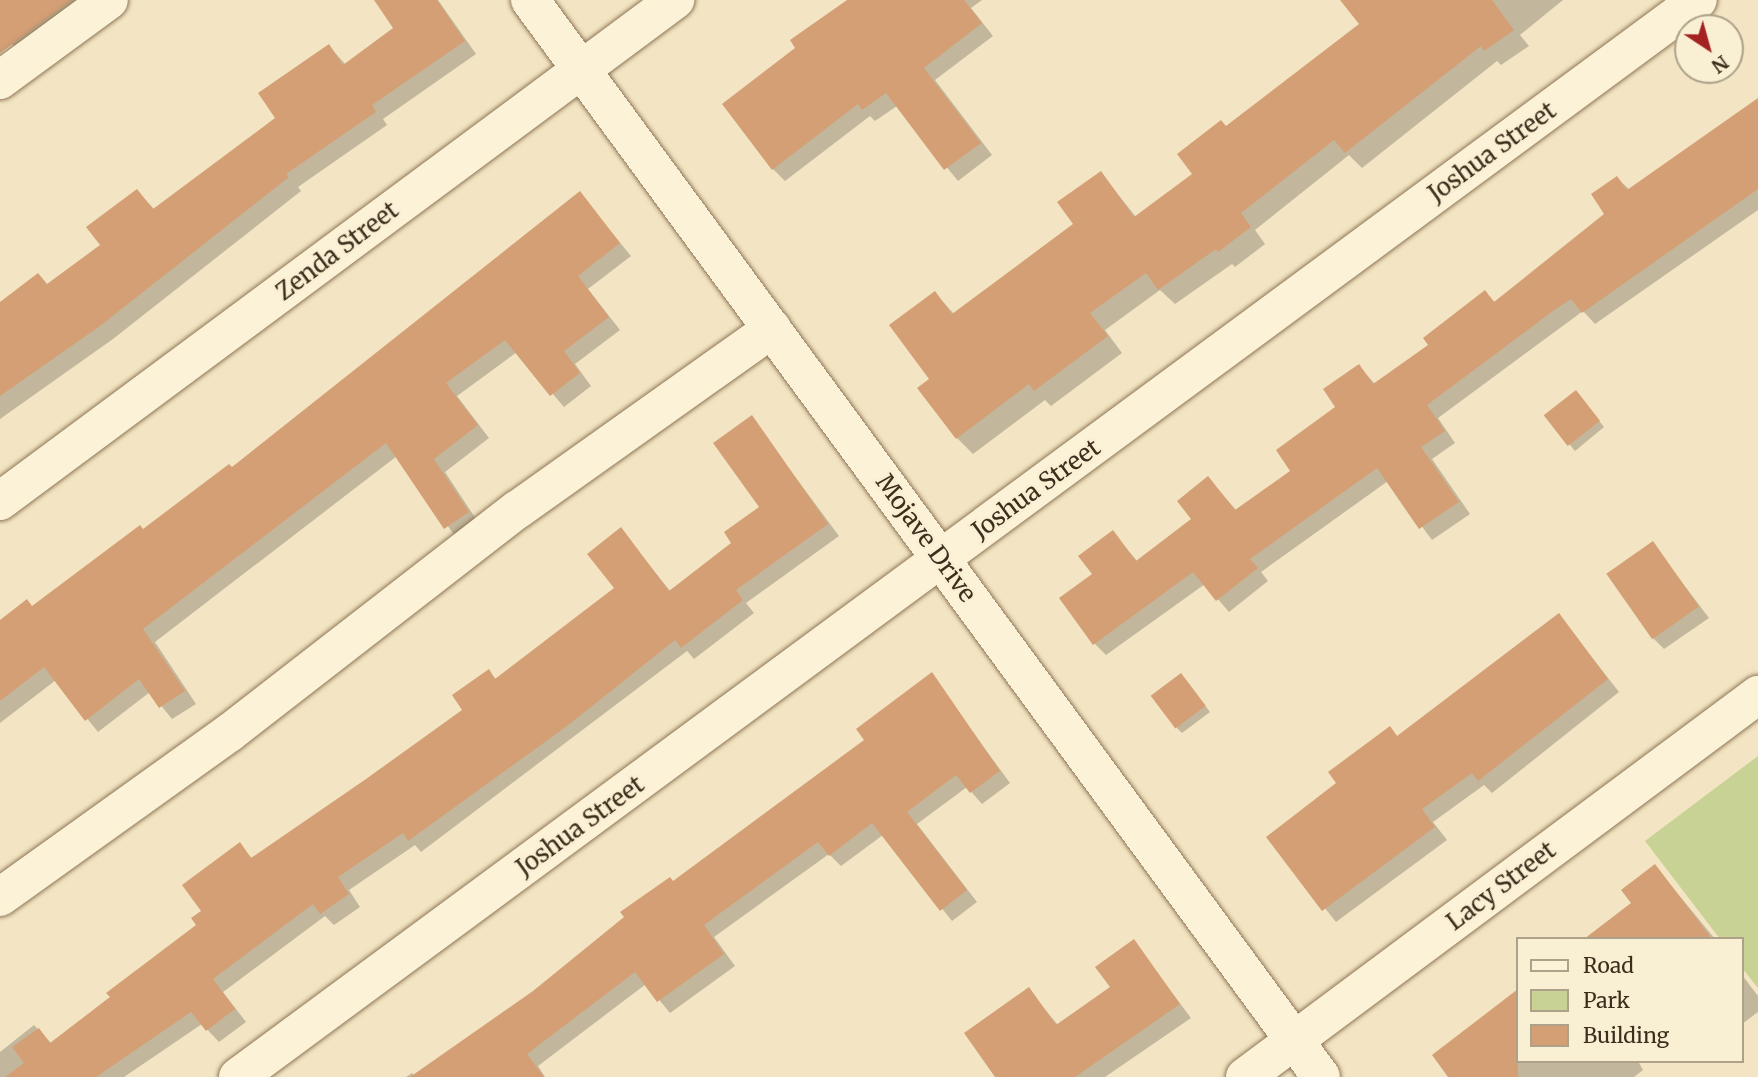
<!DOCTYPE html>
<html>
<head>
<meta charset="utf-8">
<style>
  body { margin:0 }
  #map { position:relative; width:1758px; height:1077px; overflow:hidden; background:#f3e5c3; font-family:Merriweather,serif }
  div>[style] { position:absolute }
  .green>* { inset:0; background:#c9d295 }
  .shadow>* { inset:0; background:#0003 }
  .building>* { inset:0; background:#d49f75; transform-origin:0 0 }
  .roads { filter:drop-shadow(0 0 2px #8f7657) drop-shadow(0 0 2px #8f7657) }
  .minor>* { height:38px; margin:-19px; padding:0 19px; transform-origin:19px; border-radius:19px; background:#fcf2d7 }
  span { translate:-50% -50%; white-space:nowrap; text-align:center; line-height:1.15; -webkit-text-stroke:5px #f9efd3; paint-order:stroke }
  .street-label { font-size:24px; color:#3d2d1d }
  .legend { position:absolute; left:1516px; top:937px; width:228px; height:126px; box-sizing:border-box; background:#f9efd3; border:2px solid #aea18a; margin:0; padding:9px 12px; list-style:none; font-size:21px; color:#3d2d1d }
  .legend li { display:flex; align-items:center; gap:14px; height:35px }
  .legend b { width:35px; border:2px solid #aea18a }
  .north { position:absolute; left:1674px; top:14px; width:70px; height:70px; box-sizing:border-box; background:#f9efd3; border:2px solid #aea18a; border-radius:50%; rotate:144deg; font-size:19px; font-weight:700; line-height:28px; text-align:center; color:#3d2d1d }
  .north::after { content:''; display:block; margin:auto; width:24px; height:32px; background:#a42321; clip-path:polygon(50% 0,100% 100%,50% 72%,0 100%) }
</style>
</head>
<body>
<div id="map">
  <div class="green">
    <i style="clip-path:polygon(1758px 756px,1758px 988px,1742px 968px,1742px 939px,1720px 939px,1645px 841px)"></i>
  </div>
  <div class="shadow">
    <i style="clip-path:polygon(0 0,121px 0,31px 65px,0 31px)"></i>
    <i style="clip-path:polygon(398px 0,438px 0,476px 54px,383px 119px,387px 125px,298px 187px,301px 191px,113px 339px,0 419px,0 304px,48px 285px,102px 245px,137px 191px,155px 210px,277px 118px,329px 46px,346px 65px,396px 29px)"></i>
    <i style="clip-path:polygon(850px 0,982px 0,971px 8px,993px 36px,935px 80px,992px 155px,958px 181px,897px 106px,875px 121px,870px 116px,785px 181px,773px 169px,798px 48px)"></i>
    <i style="clip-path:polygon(1361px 0,1563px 0,1520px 35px,1529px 46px,1501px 65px,1497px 61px,1362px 168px,1349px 155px,1255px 230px,1265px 244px,1235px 267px,1232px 264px,1175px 304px,1160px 290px,1105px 330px,1122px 353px,1051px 406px,1045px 400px,973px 454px,957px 438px,931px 379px,935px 293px,955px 315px,1075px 224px,1101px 173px,1136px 217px,1195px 175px,1226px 128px,1361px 24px)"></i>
    <i style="clip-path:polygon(1758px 99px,1758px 210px,1595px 324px,1583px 311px,1438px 418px,1455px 443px,1432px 459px,1470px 514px,1432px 540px,1388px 481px,1261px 572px,1268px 581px,1229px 612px,1205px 584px,1106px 655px,1095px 644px,1094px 574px,1113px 533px,1138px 562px,1194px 519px,1208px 478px,1237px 511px,1292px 471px,1338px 407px,1359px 366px,1375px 384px,1431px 346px,1485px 293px,1496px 303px,1606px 214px,1617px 178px,1630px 190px)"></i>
    <i style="clip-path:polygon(580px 194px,631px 256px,588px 289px,620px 330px,575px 364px,591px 386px,564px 407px,517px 352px,457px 396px,489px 438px,445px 472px,480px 525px,458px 540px,397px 456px,155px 642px,196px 704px,172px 719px,150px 692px,98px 732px,56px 680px,0 723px,0 623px,33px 607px,232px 469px)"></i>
    <i style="clip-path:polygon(1581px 398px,1604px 427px,1575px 451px,1570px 445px)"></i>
    <i style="clip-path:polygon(751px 417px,839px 536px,746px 603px,754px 613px,694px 659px,687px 651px,421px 852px,415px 845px,349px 890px,360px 907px,334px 925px,325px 916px,223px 992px,246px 1022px,219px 1042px,202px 1024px,124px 1077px,0 1077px,0 1052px,34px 1025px,52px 1044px,198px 926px,239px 845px,253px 859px,465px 710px,488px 671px,497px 680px,616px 588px,621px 530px,671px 592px,734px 543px,761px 507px)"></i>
    <i style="clip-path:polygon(1653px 544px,1709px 618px,1664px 649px,1653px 638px)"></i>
    <i style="clip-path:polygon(1559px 615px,1619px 692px,1492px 793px,1484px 785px,1433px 822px,1447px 840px,1336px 922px,1268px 837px,1339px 784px,1390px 728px,1398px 737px)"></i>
    <i style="clip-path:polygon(931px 675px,1010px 783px,982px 804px,967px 787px,917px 824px,977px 902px,952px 921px,883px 835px,841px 866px,829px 854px,714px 937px,735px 966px,670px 1013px,646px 984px,538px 1066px,545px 1077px,406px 1077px,412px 1073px,415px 1076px,534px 992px,867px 740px)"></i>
    <i style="clip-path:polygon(1186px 680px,1210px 712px,1182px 733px,1177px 728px)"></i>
    <i style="clip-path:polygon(1655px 866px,1715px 939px,1587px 939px,1633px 903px)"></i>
    <i style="clip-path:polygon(1134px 942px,1191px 1018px,1105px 1077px,997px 1077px,1029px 990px,1058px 1025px,1112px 987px)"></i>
    <i style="clip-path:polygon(1742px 975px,1758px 996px,1758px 1012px,1742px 1024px)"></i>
    <i style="clip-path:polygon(1518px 991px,1518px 1061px,1638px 1061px,1643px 1070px,1634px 1077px,1450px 1077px,1434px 1055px)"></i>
  </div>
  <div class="building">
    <i style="clip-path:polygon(0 0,72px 0,0 53px)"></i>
    <i style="clip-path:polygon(374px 0,437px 0,465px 41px,372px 105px,376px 112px,286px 174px,289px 177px,100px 326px,0 396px,0 302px,38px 273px,47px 284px,100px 245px,86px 227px,137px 189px,153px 209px,275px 118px,258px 93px,329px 44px,343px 65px,393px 28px)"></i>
    <i style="clip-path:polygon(847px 0,964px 0,982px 23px,924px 68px,981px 143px,944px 170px,886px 93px,862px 110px,858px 104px,772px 170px,722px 104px,795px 48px,790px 40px)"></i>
    <i style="clip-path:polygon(1340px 0,1492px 0,1514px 30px,1484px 51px,1481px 46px,1345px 153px,1334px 140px,1241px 213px,1251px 227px,1218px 252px,1216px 249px,1158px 290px,1146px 273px,1090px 313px,1108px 336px,1034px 391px,1029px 384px,956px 439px,917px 388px,929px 379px,889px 325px,935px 291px,952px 314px,1073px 224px,1057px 202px,1101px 171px,1134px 217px,1192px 174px,1177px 154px,1221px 120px,1226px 126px,1359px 24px)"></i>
    <i style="clip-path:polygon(1758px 98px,1758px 189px,1582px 313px,1571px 299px,1553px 311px,1427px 405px,1445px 431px,1421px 447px,1459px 502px,1419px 529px,1377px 468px,1250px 559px,1258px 568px,1216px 601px,1193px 572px,1093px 645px,1059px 598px,1092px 574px,1078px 556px,1113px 530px,1136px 561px,1191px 519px,1177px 501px,1208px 476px,1235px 510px,1290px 471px,1276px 450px,1335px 407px,1323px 389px,1359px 364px,1373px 384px,1428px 345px,1423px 338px,1485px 290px,1494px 302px,1604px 214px,1591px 194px,1617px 176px,1627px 190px)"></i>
    <i style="clip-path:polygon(580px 191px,620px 243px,578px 276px,609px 317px,564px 351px,580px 373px,550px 396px,505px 340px,446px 383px,478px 425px,434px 459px,469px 512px,444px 529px,386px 443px,143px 629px,185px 691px,159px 708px,139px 679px,85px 721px,44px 667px,0 701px,0 620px,27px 599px,32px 606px,140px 525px,143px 529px,229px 464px,232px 467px)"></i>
    <i style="left:1576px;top:390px;width:39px;height:41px;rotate:52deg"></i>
    <i style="clip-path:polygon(752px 415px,828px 524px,736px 590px,743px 600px,681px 648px,675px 640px,567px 726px,408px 841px,403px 833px,338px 877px,349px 894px,320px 914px,313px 904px,213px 979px,235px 1009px,206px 1031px,191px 1012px,96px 1077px,5px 1077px,24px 1063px,12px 1047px,39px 1028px,50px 1043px,110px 997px,106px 993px,196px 925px,191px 918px,201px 911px,182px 885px,240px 842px,251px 858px,366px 779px,462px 710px,452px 695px,489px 669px,495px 679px,614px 588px,587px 554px,621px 527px,669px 591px,731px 543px,724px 532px,759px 507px,713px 443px)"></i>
    <i style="left:1653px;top:541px;width:80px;height:57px;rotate:55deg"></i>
    <i style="clip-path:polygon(1559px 613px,1608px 679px,1478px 781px,1472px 773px,1422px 809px,1435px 827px,1322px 911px,1266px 837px,1336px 783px,1328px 772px,1390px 726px,1397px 736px)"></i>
    <i style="clip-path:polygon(932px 672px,1000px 771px,970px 793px,956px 775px,907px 812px,967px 890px,940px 911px,872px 823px,829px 856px,818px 842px,704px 925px,724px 954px,657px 1002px,635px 972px,527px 1054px,544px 1077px,410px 1077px,533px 991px,624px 917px,620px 912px,670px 877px,673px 881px,864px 740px,856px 729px)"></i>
    <i style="left:1181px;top:673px;width:41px;height:38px;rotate:53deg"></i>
    <i style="clip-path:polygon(1655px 864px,1712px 939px,1584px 939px,1631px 903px,1621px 890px)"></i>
    <i style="clip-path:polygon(1134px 939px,1180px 1004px,1075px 1077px,995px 1077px,964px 1033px,1029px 987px,1056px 1025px,1110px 987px,1095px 967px)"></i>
    <i style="clip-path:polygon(1518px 989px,1518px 1077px,1448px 1077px,1432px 1055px)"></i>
  </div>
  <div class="roads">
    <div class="minor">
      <i style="left:530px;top:0;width:1336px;rotate:53.7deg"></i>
      <i style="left:0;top:80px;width:135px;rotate:-36.3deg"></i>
      <i style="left:0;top:501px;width:841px;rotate:-36.58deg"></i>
      <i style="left:0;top:897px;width:282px;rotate:-35.6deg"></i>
      <i style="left:229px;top:733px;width:364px;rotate:-37.8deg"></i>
      <i style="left:517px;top:510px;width:313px;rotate:-35.4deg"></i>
      <i style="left:238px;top:1077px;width:1814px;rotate:-36.42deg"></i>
      <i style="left:1245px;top:1077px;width:640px;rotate:-36.67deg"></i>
    </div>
  </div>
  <div class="street-label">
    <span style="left:1492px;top:152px;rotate:-36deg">Joshua Street</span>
    <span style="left:337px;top:251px;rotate:-37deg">Zenda Street</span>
    <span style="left:1036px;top:489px;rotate:-36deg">Joshua Street</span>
    <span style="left:926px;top:538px;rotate:54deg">Mojave Drive</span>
    <span style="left:580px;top:826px;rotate:-36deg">Joshua Street</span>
    <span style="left:1501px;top:886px;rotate:-37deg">Lacy Street</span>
  </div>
  <ul class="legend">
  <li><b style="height:9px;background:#fcf2d7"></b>Road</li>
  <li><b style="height:19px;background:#c9d295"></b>Park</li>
  <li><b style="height:19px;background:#d49f75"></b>Building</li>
  </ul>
  <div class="north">N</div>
</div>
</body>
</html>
